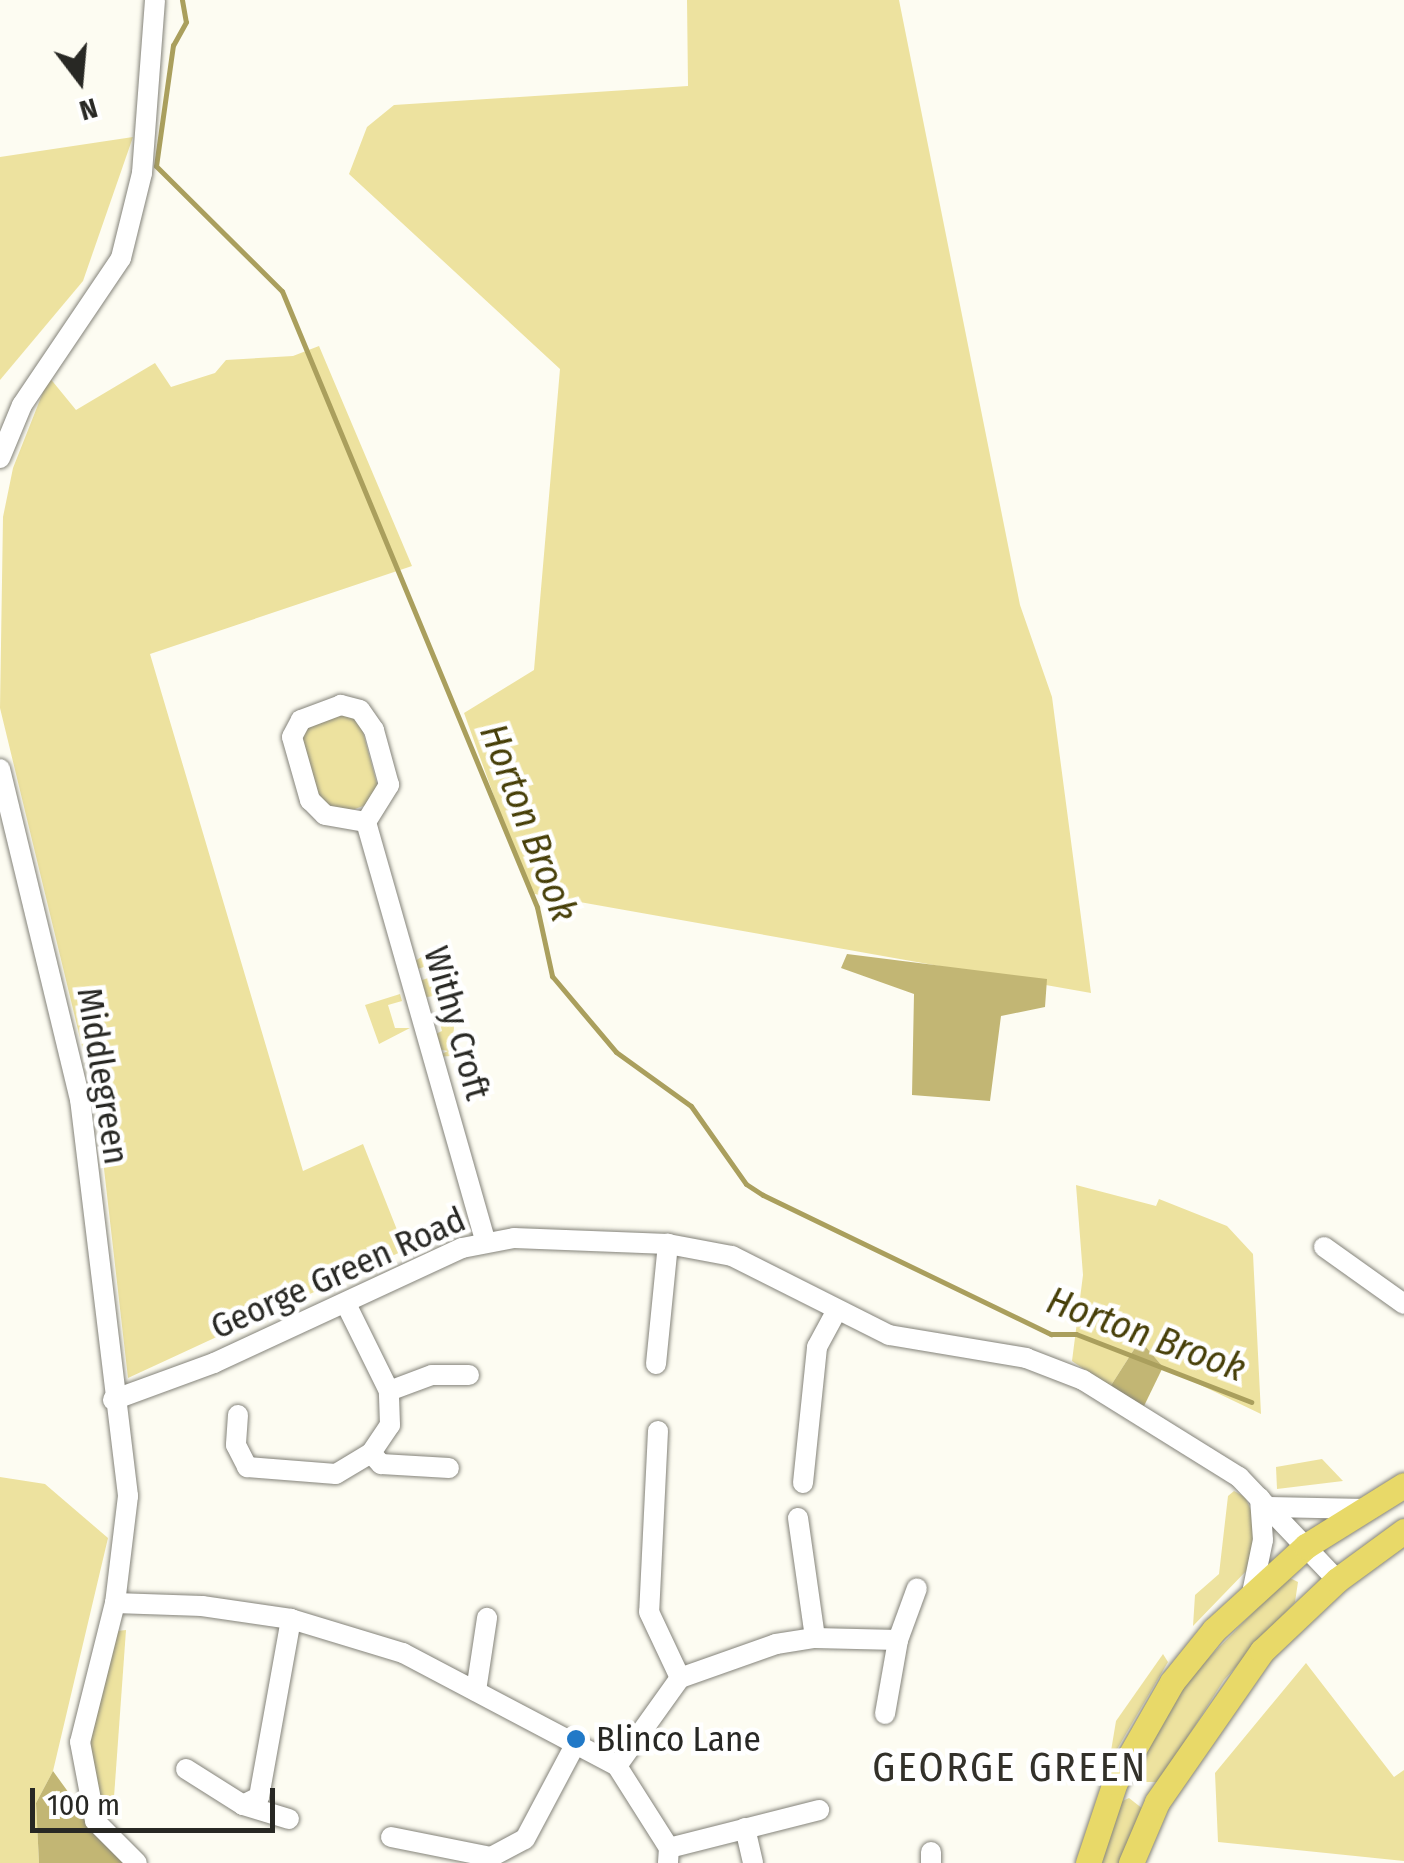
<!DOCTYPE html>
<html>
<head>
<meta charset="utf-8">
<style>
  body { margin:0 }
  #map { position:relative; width:1404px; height:1863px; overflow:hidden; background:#fdfcf2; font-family:"Fira Sans Condensed",sans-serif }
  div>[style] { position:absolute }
  .green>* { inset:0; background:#ede29f }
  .forest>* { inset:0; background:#c2b674 }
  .stream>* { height:5px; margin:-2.5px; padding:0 2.5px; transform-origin:2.5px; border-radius:2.5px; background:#aa9f5d }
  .roads { filter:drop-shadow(0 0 2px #84837a) drop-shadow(0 0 2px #84837a) }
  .minor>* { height:20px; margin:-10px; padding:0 10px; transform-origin:10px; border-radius:10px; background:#fff }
  .major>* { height:25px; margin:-12.5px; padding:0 12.5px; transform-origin:12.5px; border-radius:12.5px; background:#e8d968 }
  .dots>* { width:28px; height:28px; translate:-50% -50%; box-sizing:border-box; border:5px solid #fff; border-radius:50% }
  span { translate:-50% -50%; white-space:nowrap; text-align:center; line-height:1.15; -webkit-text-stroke:9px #fff; paint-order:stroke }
  .street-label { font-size:35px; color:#282824 }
  .poi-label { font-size:35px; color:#282824 }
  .left { translate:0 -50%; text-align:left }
  .water-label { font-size:38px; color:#473f08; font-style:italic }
  .quarter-label { font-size:40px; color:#33312a; letter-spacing:2.5px }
  .north { position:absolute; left:30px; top:30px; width:100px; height:100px; -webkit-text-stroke:8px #fff; paint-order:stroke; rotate:164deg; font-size:28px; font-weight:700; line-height:40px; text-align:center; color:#282824 }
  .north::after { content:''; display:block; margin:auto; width:35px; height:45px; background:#282824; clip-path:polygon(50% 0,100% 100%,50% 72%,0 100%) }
  .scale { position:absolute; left:30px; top:1788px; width:245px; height:45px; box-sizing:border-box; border:5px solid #282824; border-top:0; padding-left:12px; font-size:30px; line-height:35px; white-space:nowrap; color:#282824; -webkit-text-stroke:8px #fff; paint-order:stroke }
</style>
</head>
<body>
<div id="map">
  <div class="green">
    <i style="clip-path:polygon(687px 0,899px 0,1020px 605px,1052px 697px,1091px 993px,529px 893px,464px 713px,534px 670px,560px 369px,349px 174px,367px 127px,394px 105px,688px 86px)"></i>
    <i style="clip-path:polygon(133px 137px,83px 281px,0 380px,0 157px)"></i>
    <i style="clip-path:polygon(319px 346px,412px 566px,150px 654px,303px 1171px,363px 1144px,405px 1250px,128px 1378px,97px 1108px,0 708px,3px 517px,13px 468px,49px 377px,76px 410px,155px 363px,171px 387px,215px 373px,226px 360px,293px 356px)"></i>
    <i style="clip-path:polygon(348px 713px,361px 725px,378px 788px,369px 804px,338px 815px,318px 807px,298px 733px,307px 723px)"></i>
    <i style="clip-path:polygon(432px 950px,456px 1009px,451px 1056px,435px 1057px,448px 1051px,432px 1048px,429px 1037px,442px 1031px,433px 996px,417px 999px,413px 983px,428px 978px,424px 967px,411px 971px,409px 965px)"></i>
    <i style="clip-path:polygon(400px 994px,402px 1001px,388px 1005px,395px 1028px,410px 1028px,379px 1044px,365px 1005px)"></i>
    <i style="clip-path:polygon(1076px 1185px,1156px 1206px,1159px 1199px,1227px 1226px,1253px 1254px,1261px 1414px,1163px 1367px,1140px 1340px,1110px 1387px,1072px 1361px,1083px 1275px)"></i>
    <i style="clip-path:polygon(1322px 1459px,1343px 1481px,1277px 1489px,1276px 1467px)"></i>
    <i style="clip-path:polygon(0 1477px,45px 1484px,108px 1538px,53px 1771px,36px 1803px,39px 1863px,0 1863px)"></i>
    <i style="clip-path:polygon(1234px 1491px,1245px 1497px,1259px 1528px,1250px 1567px,1193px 1626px,1195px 1595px,1219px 1574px,1228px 1496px)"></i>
    <i style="clip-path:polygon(1288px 1577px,1298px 1582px,1295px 1602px,1224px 1680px,1159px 1782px,1139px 1782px,1137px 1763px,1186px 1681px)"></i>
    <i style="clip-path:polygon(126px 1630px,114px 1797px,94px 1794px,84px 1746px,109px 1632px)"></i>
    <i style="clip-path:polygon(1163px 1654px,1168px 1662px,1109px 1763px,1116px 1721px)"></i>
    <i style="clip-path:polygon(1306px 1663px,1394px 1777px,1404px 1770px,1404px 1861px,1218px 1842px,1215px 1773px)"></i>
    <i style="clip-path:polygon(1129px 1798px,1143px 1809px,1122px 1863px,1095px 1863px,1118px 1803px)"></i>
  </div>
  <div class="forest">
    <i style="clip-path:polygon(847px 954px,1047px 979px,1045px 1007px,1001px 1016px,990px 1101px,912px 1095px,914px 994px,841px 968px)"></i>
    <i style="clip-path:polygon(1140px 1340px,1163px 1367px,1144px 1406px,1110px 1387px)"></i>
    <i style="clip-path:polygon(53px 1771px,87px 1818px,123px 1863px,39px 1863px,36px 1803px)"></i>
  </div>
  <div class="stream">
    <i style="left:182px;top:0;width:22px;rotate:80deg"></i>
    <i style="left:186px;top:22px;width:26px;rotate:119deg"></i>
    <i style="left:173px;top:45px;width:122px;rotate:98deg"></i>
    <i style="left:156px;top:166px;width:177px;rotate:44.8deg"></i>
    <i style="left:282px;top:291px;width:667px;rotate:67.51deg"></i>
    <i style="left:537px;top:907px;width:71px;rotate:77.7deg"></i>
    <i style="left:552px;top:976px;width:99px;rotate:49.9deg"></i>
    <i style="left:616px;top:1052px;width:92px;rotate:35.8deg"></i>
    <i style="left:691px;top:1106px;width:95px;rotate:54.8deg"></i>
    <i style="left:746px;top:1184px;width:20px;rotate:33deg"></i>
    <i style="left:763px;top:1195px;width:320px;rotate:25.8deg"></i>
    <i style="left:1051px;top:1334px;width:25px"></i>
    <i style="left:1076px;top:1334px;width:188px;rotate:21.2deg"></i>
  </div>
  <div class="roads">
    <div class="minor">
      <i style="left:0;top:458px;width:57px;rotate:-67.5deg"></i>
      <i style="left:22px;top:405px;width:177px;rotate:-56deg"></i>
      <i style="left:121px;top:258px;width:88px;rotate:-76.1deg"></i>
      <i style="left:142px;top:173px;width:173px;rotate:-85.7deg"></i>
      <i style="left:0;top:769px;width:340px;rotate:76.4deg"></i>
      <i style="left:80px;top:1099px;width:400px;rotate:83.1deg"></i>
      <i style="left:128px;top:1496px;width:108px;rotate:96.9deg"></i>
      <i style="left:115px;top:1603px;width:143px;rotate:104.1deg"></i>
      <i style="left:80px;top:1742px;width:80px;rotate:79.2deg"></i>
      <i style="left:95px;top:1821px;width:59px;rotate:45deg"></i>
      <i style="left:366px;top:822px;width:44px;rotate:-58.1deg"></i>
      <i style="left:389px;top:785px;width:57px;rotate:-105.3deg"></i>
      <i style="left:374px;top:730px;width:24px;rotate:-125deg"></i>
      <i style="left:360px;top:710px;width:20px;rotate:-165deg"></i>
      <i style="left:341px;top:705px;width:43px;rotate:159.4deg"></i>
      <i style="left:301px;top:720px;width:19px;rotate:118deg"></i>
      <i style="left:292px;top:737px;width:66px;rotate:74.1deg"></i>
      <i style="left:310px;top:800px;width:21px;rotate:45deg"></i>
      <i style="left:325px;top:815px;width:42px;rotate:9.7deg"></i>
      <i style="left:366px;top:822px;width:436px;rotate:74.1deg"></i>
      <i style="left:1324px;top:1247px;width:98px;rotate:35.5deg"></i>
      <i style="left:656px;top:1364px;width:121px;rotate:-84.3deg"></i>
      <i style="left:389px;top:1391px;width:46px;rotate:-20.4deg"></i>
      <i style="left:432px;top:1375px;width:37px"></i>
      <i style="left:113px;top:1400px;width:108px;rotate:-20.1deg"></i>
      <i style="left:214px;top:1363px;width:273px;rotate:-24.9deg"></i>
      <i style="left:462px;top:1248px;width:53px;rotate:-10.9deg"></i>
      <i style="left:514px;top:1238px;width:154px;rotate:2.2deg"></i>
      <i style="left:668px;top:1244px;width:65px;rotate:10.6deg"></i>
      <i style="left:732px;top:1256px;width:176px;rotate:26.7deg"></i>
      <i style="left:889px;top:1335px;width:139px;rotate:9.5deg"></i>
      <i style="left:1026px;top:1358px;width:61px;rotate:21.1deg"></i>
      <i style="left:1083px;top:1380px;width:184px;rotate:31.9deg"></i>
      <i style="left:1239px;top:1477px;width:142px;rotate:46.4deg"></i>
      <i style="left:238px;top:1415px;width:30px;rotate:94deg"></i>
      <i style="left:236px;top:1445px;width:25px;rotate:63deg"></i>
      <i style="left:247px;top:1467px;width:89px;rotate:4.5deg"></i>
      <i style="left:336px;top:1474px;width:41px;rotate:-31deg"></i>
      <i style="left:371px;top:1453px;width:34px;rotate:-56deg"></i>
      <i style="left:390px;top:1425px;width:34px;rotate:-92deg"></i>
      <i style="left:389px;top:1391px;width:97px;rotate:-116.3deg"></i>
      <i style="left:658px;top:1431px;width:181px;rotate:92.8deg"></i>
      <i style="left:649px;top:1612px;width:73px;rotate:64.8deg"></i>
      <i style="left:371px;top:1453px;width:15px;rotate:48deg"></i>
      <i style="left:381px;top:1464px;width:68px;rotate:3.4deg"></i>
      <i style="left:803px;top:1483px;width:137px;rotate:-84.1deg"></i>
      <i style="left:817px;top:1347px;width:42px;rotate:-61.6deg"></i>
      <i style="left:1269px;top:1507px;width:97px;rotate:1.2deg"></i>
      <i style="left:798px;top:1518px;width:121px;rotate:81.9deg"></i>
      <i style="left:1252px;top:1593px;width:54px;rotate:-78.3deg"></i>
      <i style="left:1263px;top:1540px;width:42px;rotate:-94.1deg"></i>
      <i style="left:115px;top:1603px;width:87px;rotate:2deg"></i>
      <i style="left:202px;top:1606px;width:90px;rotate:8.3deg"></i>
      <i style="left:291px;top:1619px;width:117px;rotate:16.9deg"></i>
      <i style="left:403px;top:1653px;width:242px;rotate:27.8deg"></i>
      <i style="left:617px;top:1766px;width:97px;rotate:57.6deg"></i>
      <i style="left:669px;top:1848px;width:15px;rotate:94deg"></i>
      <i style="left:476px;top:1691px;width:74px;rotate:-81.4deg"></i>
      <i style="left:885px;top:1714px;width:75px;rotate:-80deg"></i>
      <i style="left:617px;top:1766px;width:108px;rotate:-54.4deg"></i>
      <i style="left:680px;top:1678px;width:102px;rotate:-19.5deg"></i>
      <i style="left:776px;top:1644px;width:39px;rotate:-9deg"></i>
      <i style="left:815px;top:1638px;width:83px;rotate:1.4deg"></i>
      <i style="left:898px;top:1640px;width:55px;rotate:-69.9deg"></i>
      <i style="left:186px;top:1769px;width:67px;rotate:32.3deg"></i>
      <i style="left:243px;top:1805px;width:18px;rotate:-27deg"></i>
      <i style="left:259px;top:1797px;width:181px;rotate:-79.8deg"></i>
      <i style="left:243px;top:1805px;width:48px;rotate:16.9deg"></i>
      <i style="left:745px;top:1828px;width:36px;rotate:77deg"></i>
      <i style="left:391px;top:1837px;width:102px;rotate:11.3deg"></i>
      <i style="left:491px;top:1857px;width:38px;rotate:-28deg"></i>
      <i style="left:525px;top:1839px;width:104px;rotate:-62deg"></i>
      <i style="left:669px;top:1848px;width:155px;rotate:-14.2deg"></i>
      <i style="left:931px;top:1863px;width:11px;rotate:-90deg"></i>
    </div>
    <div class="major">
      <i style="left:1088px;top:1863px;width:85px;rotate:-71.6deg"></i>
      <i style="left:1115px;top:1782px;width:115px;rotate:-60.3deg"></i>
      <i style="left:1172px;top:1682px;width:67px;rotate:-51.1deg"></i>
      <i style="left:1214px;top:1630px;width:125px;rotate:-42.4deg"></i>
      <i style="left:1306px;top:1546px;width:115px;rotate:-31.9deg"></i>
      <i style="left:1131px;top:1863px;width:66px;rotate:-66.9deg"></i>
      <i style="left:1157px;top:1802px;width:184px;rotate:-55.2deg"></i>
      <i style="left:1262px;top:1651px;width:103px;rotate:-43.4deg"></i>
      <i style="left:1337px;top:1580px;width:83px;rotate:-36.2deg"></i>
    </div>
  </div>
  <div class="dots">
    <i style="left:576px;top:1739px;background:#2179c7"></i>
  </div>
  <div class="street-label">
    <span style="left:457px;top:1023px;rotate:74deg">Withy Croft</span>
    <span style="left:103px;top:1076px;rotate:81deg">Middlegreen</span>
    <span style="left:338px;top:1273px;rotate:-24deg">George Green Road</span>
  </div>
  <div class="poi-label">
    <span class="left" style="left:596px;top:1739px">Blinco Lane</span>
  </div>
  <div class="water-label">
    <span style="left:528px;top:823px;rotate:69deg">Horton Brook</span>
    <span style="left:1146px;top:1335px;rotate:20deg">Horton Brook</span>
  </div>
  <div class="quarter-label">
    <span style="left:1010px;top:1768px">GEORGE GREEN</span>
  </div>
  <div class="north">N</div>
  <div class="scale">100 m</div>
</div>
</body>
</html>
